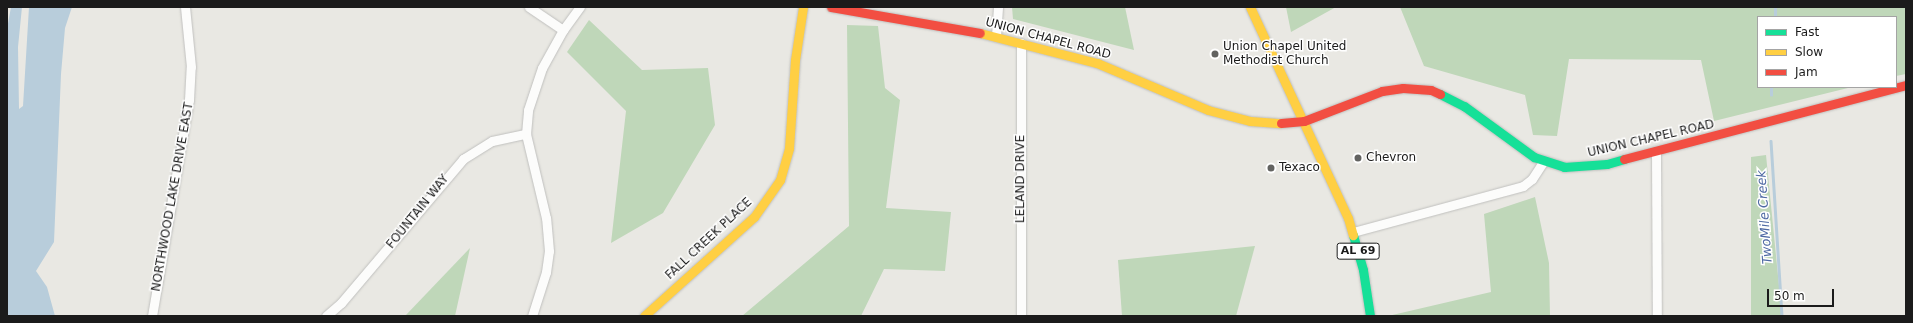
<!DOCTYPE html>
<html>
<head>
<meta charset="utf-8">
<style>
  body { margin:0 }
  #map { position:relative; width:1913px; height:323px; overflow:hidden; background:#e9e8e3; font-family:"DejaVu Sans",sans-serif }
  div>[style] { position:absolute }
  .forest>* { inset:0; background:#bfd7b9 }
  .water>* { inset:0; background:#b8cddb }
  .stream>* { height:2.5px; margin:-1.25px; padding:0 1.25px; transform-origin:1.25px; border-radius:1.25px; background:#b8cddb }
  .roads { filter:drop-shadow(0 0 1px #c0c0be) drop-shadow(0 0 1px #c0c0be) }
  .street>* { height:9px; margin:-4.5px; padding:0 4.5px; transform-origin:4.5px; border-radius:4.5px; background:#fcfcfb }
  .fast>* { height:9px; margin:-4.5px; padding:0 4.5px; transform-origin:4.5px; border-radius:4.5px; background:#16e098 }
  .slow>* { height:9px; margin:-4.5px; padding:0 4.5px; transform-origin:4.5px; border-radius:4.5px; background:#ffcf43 }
  .jam>* { height:9px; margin:-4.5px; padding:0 4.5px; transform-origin:4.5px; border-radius:4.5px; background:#f24e42 }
  .dots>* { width:11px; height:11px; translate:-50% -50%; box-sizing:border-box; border:2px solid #fff; border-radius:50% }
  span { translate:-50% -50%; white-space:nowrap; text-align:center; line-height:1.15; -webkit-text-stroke:3px #fff; paint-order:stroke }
  .shield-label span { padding:1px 3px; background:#fff; border:1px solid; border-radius:3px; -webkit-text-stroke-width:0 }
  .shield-label { font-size:11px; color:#1b1b1b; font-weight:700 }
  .street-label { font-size:12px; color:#1b1b1b }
  .poi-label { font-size:12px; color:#1b1b1b }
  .left { translate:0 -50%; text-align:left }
  .water-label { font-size:13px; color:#4e69a3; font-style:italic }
  .frame { position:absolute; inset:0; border:8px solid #1b1b1b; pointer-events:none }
  .legend { position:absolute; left:1757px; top:16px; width:140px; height:72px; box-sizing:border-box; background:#fff; border:1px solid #a4a4a4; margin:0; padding:5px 7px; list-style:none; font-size:12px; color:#1b1b1b }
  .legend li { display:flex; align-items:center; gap:8px; height:20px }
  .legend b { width:20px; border:1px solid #a4a4a4 }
  .scale { position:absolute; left:1767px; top:289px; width:67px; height:18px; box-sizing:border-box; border:2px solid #1b1b1b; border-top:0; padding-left:5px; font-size:12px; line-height:14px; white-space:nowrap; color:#1b1b1b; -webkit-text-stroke:3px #fff; paint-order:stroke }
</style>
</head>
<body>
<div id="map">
  <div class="forest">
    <i style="clip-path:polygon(1012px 7px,1125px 7px,1134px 50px,1013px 19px)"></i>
    <i style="clip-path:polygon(1286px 7px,1336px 7px,1291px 32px)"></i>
    <i style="clip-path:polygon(1400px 7px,1906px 7px,1906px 74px,1896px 76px,1896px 17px,1758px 17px,1758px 87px,1852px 87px,1714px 121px,1701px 60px,1569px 59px,1557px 136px,1533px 135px,1525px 95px,1424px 66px)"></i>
    <i style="clip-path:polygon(589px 20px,642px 70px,708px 68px,715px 125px,663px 213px,611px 243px,626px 111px,567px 52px)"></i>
    <i style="clip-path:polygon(847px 25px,878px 26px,885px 88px,900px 100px,886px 208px,951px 212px,945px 271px,884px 269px,861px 316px,742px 316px,849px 226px)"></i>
    <i style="clip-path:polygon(1766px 155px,1782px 316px,1751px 316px,1751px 157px)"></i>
    <i style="clip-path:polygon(1535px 197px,1549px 263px,1550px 316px,1388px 316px,1491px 292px,1484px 214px)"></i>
    <i style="clip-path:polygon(1255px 246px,1236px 316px,1122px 316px,1118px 260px)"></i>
    <i style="clip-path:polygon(470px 248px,455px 316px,405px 316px)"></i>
  </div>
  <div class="water">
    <i style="clip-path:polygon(11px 7px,22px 7px,18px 47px,19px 109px,23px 106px,29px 7px,72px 7px,65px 28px,61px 74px,54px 242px,36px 271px,47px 287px,55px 316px,7px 316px,7px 29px)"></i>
  </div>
  <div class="stream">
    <i style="left:1775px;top:17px;width:10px;rotate:-90deg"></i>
    <i style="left:1771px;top:95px;width:8px;rotate:-90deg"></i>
    <i style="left:1771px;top:141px;width:175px;rotate:86.4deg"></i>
  </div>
  <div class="roads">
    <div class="street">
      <i style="left:529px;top:7px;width:41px;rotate:34.1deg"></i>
      <i style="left:996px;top:36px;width:29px;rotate:-86deg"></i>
      <i style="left:1021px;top:43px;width:273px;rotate:90deg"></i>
      <i style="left:1656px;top:152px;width:164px;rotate:89.7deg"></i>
      <i style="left:1353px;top:232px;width:176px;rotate:-15.1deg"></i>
      <i style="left:1523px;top:186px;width:11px;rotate:-38deg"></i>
      <i style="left:1532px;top:179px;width:20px;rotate:-57deg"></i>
      <i style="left:152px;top:316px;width:219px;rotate:-80.3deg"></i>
      <i style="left:189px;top:100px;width:33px;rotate:-87deg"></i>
      <i style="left:191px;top:67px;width:60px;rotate:-95.7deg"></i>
      <i style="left:326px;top:316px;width:20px;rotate:-41deg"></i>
      <i style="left:341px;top:303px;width:189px;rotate:-49.7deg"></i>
      <i style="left:463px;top:159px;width:34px;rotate:-32deg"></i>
      <i style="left:492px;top:141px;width:35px;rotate:-12deg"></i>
      <i style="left:532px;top:316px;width:46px;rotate:-72.3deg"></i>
      <i style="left:546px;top:272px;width:21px;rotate:-82deg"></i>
      <i style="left:549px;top:251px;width:33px;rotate:-95deg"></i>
      <i style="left:546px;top:218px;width:86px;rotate:-103.4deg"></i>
      <i style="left:526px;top:134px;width:24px;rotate:-85deg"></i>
      <i style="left:528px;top:110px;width:44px;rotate:-71.6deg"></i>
      <i style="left:542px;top:68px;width:43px;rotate:-61.1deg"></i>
      <i style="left:563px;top:30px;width:29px;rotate:-54deg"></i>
    </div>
    <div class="fast">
      <i style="left:1440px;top:94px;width:27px;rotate:27deg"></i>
      <i style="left:1464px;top:106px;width:87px;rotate:36.1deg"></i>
      <i style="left:1534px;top:157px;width:32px;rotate:18deg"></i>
      <i style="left:1564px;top:167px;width:43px;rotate:-4deg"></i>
      <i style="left:1607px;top:164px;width:18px;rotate:-16deg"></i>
      <i style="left:1353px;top:235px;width:36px;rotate:74deg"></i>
      <i style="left:1363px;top:270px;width:47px;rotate:81.3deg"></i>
    </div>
    <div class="slow">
      <i style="left:1250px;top:7px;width:233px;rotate:65.1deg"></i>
      <i style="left:1348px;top:218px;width:18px;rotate:74deg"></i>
      <i style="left:980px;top:33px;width:121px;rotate:14.4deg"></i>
      <i style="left:1097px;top:63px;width:121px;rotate:22.9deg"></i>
      <i style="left:1208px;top:110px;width:43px;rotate:14.7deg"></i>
      <i style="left:1250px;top:121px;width:31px;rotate:4deg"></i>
      <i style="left:644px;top:316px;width:148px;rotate:-42deg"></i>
      <i style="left:754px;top:217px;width:45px;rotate:-54.9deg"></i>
      <i style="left:780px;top:180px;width:33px;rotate:-74deg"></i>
      <i style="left:789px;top:148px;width:88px;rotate:-86.1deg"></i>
      <i style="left:795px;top:60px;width:54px;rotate:-81.4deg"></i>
    </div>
    <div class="jam">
      <i style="left:831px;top:7px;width:151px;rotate:9.9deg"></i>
      <i style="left:1281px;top:123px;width:23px;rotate:-5deg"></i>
      <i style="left:1304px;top:121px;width:84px;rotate:-21deg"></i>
      <i style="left:1382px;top:91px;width:21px;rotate:-8deg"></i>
      <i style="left:1403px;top:88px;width:28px;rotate:4deg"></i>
      <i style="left:1431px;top:90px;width:10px;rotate:24deg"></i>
      <i style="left:1624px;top:159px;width:292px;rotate:-14.7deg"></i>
    </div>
  </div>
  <div class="dots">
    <i style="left:1215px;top:54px;background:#636361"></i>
    <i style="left:1358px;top:158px;background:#636361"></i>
    <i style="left:1271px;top:168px;background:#636361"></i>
  </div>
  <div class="shield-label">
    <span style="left:1358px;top:251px">AL 69</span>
  </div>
  <div class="street-label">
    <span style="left:1048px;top:39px;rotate:15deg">UNION CHAPEL ROAD</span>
    <span style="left:1651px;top:139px;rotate:-13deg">UNION CHAPEL ROAD</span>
    <span style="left:1021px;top:179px;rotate:-90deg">LELAND DRIVE</span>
    <span style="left:173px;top:197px;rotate:-80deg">NORTHWOOD LAKE DRIVE EAST</span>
    <span style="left:418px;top:212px;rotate:-51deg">FOUNTAIN WAY</span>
    <span style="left:709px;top:239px;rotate:-43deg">FALL CREEK PLACE</span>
  </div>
  <div class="poi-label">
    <span class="left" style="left:1223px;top:54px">Union Chapel United<br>Methodist Church</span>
    <span class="left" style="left:1366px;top:158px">Chevron</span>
    <span class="left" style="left:1279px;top:168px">Texaco</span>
  </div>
  <div class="water-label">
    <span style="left:1765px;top:217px;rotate:-94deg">TwoMile Creek</span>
  </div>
  <div class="frame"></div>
  <ul class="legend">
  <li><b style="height:5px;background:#16e098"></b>Fast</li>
  <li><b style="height:5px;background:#ffcf43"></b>Slow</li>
  <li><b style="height:5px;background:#f24e42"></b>Jam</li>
  </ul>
  <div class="scale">50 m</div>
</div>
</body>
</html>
